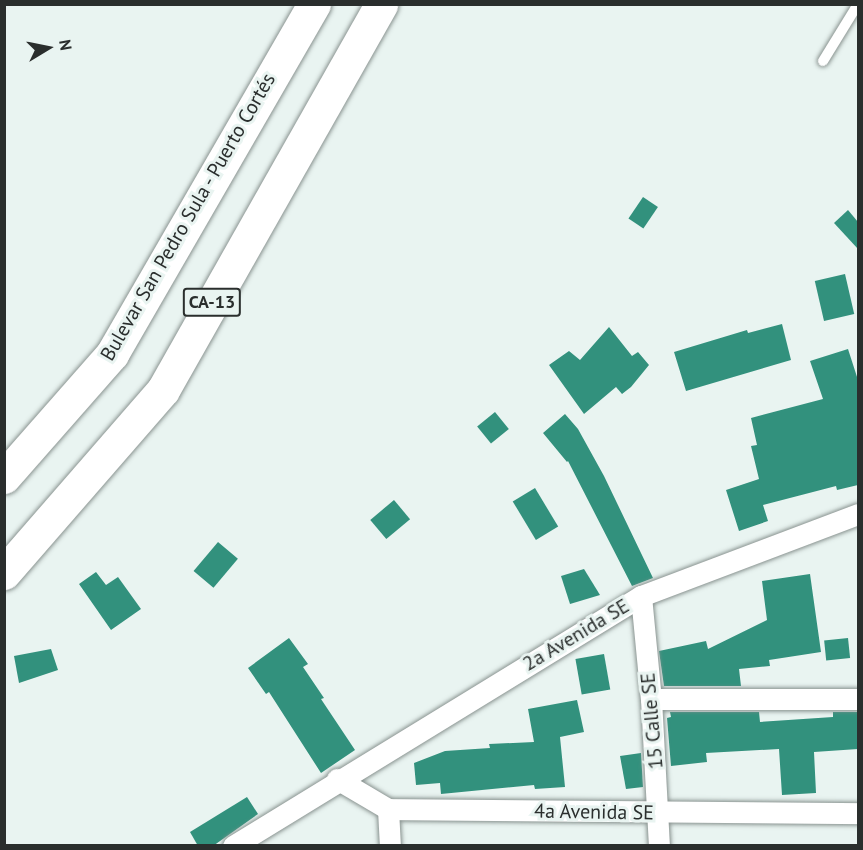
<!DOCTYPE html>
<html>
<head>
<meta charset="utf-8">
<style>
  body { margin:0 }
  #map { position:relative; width:863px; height:850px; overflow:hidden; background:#e9f4f1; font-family:"PT Sans",sans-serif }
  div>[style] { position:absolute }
  .building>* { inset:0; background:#32917d; transform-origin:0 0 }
  .roads { filter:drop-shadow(0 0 2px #899390) drop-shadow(0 0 2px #899390) }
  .lane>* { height:10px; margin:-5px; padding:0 5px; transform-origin:5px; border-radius:5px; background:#fff }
  .street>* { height:21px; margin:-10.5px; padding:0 10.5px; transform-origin:10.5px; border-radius:10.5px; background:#fff }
  .highway>* { height:33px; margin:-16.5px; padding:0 16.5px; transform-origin:16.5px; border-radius:16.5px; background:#fff }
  span { translate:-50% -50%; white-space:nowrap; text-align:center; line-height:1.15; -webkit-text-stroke:6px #e9f4f1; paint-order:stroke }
  .shield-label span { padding:2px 4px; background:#e9f4f1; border:2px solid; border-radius:4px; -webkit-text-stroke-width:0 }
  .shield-label { font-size:18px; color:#2a2e2d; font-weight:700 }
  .street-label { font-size:20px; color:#2a2e2d }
  .frame { position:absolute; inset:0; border:6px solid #2a2e2d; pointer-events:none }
  .north { position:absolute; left:18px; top:18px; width:60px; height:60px; -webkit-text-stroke:4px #e9f4f1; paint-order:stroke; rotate:80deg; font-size:16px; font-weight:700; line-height:24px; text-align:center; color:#2a2e2d }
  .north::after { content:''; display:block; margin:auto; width:21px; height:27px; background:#2a2e2d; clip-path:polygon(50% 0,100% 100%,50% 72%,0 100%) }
</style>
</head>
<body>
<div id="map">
  <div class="building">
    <i style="left:643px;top:197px;width:18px;height:26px;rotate:34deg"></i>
    <i style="clip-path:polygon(848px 210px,858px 222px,858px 249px,834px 223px)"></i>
    <i style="left:845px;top:274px;width:41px;height:31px;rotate:77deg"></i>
    <i style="clip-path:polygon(782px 324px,791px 360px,686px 391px,674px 352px,747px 330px,748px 333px)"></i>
    <i style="clip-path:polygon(609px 327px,632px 356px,638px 352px,649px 365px,631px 387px,622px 394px,616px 387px,584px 414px,549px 365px,569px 351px,580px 360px)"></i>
    <i style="clip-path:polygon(848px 349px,858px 380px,858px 485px,837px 490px,836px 486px,763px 505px,768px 521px,739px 531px,726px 490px,759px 479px,751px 446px,757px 445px,751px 418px,823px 399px,810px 361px)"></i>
    <i style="left:495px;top:412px;width:22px;height:23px;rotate:51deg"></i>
    <i style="clip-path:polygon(565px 414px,578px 429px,604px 476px,653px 578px,632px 586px,568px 461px,567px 462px,543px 433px)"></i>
    <i style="left:535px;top:488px;width:45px;height:26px;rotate:59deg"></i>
    <i style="left:394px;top:500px;width:25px;height:31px;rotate:50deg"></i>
    <i style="left:218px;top:542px;width:26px;height:38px;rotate:40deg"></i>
    <i style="clip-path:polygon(584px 569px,600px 595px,570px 604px,561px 576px)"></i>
    <i style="clip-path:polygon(96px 572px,106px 585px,118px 577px,141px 609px,111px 630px,79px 584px)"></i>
    <i style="clip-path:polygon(810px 574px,821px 652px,769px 660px,770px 666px,739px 669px,741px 686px,664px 686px,659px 651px,706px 641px,708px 649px,767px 620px,762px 581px)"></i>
    <i style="clip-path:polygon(289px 638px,308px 664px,303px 667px,324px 698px,321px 699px,355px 750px,321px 773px,269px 692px,266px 694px,248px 668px)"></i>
    <i style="left:848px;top:638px;width:20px;height:24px;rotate:84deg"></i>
    <i style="clip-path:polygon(51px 649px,58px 670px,19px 683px,14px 656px)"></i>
    <i style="left:604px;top:654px;width:36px;height:29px;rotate:80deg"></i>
    <i style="clip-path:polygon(577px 700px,584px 732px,560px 737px,565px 787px,535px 789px,534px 785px,441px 794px,440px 783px,416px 785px,414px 763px,445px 751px,490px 748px,489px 744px,534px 742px,528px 709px)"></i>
    <i style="clip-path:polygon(670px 712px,759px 712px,760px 722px,833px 717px,833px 712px,858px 712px,858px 749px,814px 752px,816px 793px,782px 795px,779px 749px,706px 753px,707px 762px,671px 766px,667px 718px,671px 717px)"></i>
    <i style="clip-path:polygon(641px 753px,643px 787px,626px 789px,620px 756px)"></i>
    <i style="clip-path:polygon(247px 797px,258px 814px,213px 846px,198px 846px,190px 832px)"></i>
  </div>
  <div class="roads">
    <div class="lane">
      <i style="left:823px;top:61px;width:67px;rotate:-58.4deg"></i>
    </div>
    <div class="street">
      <i style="left:641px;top:596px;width:103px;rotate:84.5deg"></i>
      <i style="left:651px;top:699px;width:147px;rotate:86.9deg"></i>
      <i style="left:651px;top:699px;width:207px"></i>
      <i style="left:337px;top:779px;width:59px;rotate:30.5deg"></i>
      <i style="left:388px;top:809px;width:470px;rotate:0.5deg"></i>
      <i style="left:388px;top:809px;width:37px;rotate:87deg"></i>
      <i style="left:233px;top:846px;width:479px;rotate:-31.5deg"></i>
      <i style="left:641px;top:596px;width:232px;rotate:-20.7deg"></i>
    </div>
    <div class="highway">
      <i style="left:4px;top:477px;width:164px;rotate:-48.7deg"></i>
      <i style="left:112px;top:354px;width:404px;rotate:-60deg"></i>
      <i style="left:4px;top:573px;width:242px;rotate:-49deg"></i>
      <i style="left:163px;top:390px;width:443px;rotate:-60.5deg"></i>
    </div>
  </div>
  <div class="shield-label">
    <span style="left:212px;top:302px">CA-13</span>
  </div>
  <div class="street-label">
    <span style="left:188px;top:217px;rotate:-60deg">Bulevar San Pedro Sula - Puerto Cortés</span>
    <span style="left:576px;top:635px;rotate:-31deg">2a Avenida SE</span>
    <span style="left:652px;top:721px;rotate:-95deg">15 Calle SE</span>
    <span style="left:594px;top:812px;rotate:1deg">4a Avenida SE</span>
  </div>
  <div class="frame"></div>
  <div class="north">N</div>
</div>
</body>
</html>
